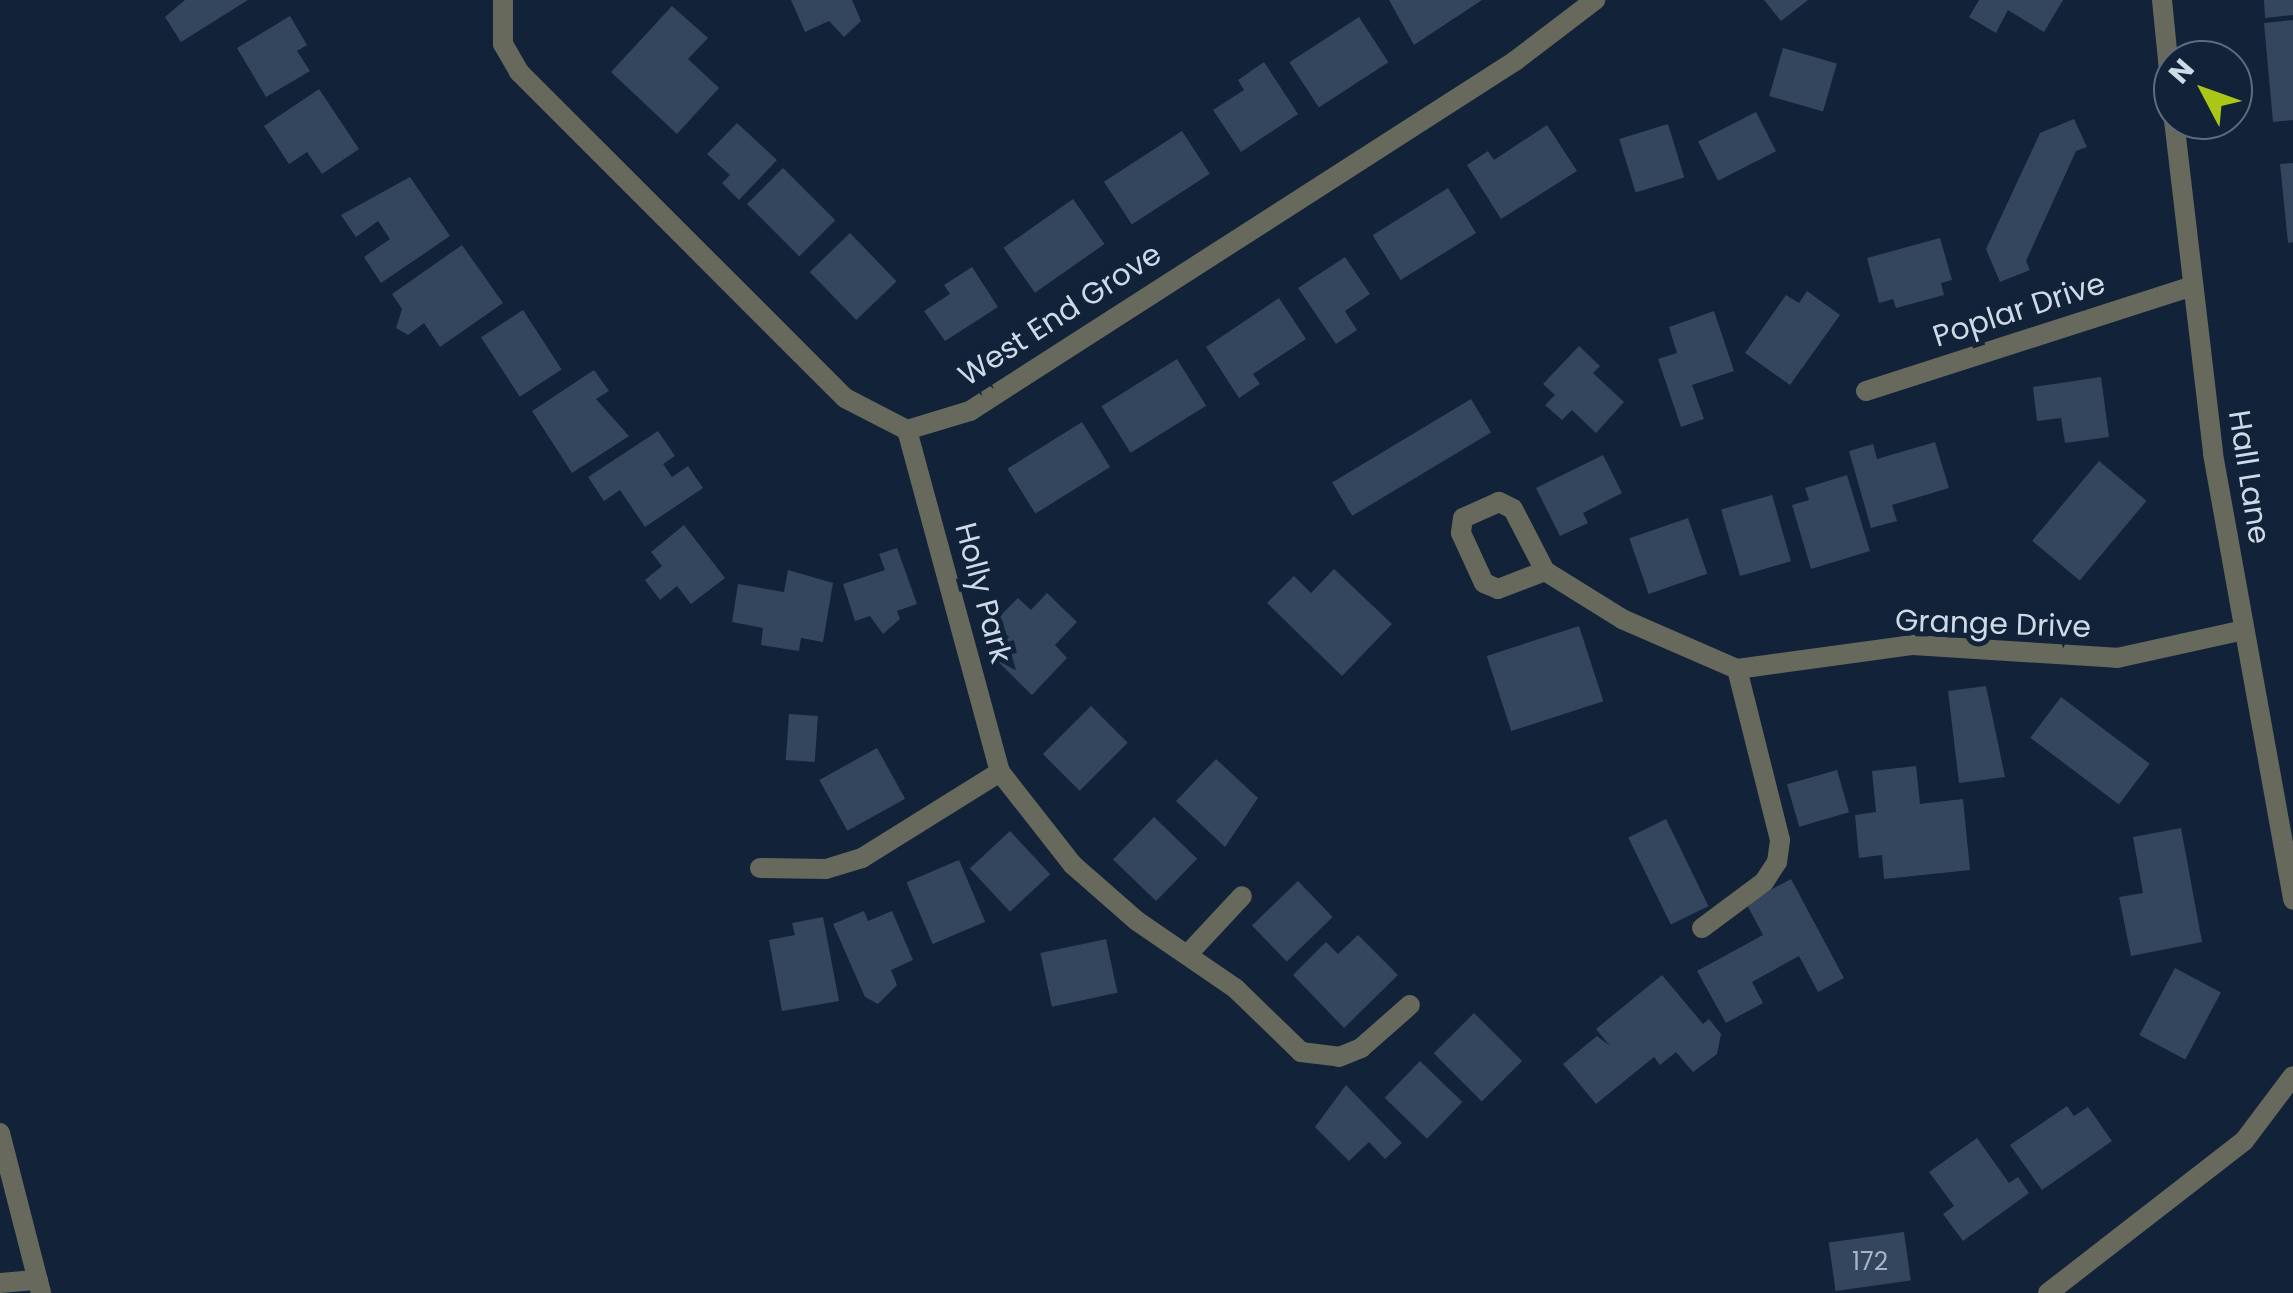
<!DOCTYPE html>
<html>
<head>
<meta charset="utf-8">
<style>
  body { margin:0 }
  #map { position:relative; width:2293px; height:1293px; overflow:hidden; background:#122238; font-family:Poppins,sans-serif }
  div>[style] { position:absolute }
  .building>* { inset:0; background:#34455e; transform-origin:0 0 }
  .service>* { height:20px; margin:-10px; padding:0 10px; transform-origin:10px; border-radius:10px; background:#66695b }
  .minor>* { height:20px; margin:-10px; padding:0 10px; transform-origin:10px; border-radius:10px; background:#66695b }
  span { translate:-50% -50%; white-space:nowrap; text-align:center; line-height:1.15; -webkit-text-stroke:10px #122238; paint-order:stroke }
  .number-label { font-size:25px; color:#a8b5c6 }
  .number-label span { -webkit-text-stroke-width:0 }
  .street-label { font-size:30px; color:#cfdae9 }
  .north { position:absolute; left:2153px; top:40px; width:100px; height:100px; box-sizing:border-box; background:#122238; border:2px solid #5e6c7f; border-radius:50%; rotate:311deg; font-size:28px; font-weight:700; line-height:40px; text-align:center; color:#cfdae9 }
  .north::after { content:''; display:block; margin:auto; width:35px; height:45px; background:#aac717; clip-path:polygon(50% 0,100% 100%,50% 72%,0 100%) }
</style>
</head>
<body>
<div id="map">
  <div class="building">
    <i style="clip-path:polygon(185px 0,248px 0,181px 42px,165px 17px)"></i>
    <i style="clip-path:polygon(791px 0,852px 0,861px 21px,844px 37px,829px 21px,805px 32px)"></i>
    <i style="clip-path:polygon(1389px 0,1482px 0,1414px 45px)"></i>
    <i style="clip-path:polygon(1764px 0,1808px 0,1781px 21px)"></i>
    <i style="clip-path:polygon(1979px 0,2063px 0,2044px 32px,2008px 10px,1996px 33px,1969px 17px)"></i>
    <i style="clip-path:polygon(2264px 0,2293px 0,2293px 15px,2265px 18px)"></i>
    <i style="clip-path:polygon(672px 6px,708px 38px,688px 59px,719px 88px,677px 134px,611px 72px)"></i>
    <i style="clip-path:polygon(290px 16px,307px 45px,297px 51px,310px 71px,266px 97px,237px 48px)"></i>
    <i style="left:1359px;top:17px;width:54px;height:83px;rotate:57deg"></i>
    <i style="clip-path:polygon(2293px 20px,2293px 120px,2273px 122px,2264px 23px)"></i>
    <i style="left:1783px;top:48px;width:56px;height:50px;rotate:16deg"></i>
    <i style="clip-path:polygon(1264px 62px,1298px 114px,1241px 152px,1213px 110px,1244px 90px,1238px 80px)"></i>
    <i style="clip-path:polygon(319px 89px,359px 149px,322px 174px,307px 152px,289px 164px,264px 126px)"></i>
    <i style="left:1756px;top:112px;width:44px;height:65px;rotate:63deg"></i>
    <i style="clip-path:polygon(2074px 119px,2087px 147px,2076px 151px,2026px 261px,2030px 270px,2000px 282px,1986px 249px,2040px 133px)"></i>
    <i style="clip-path:polygon(737px 123px,777px 160px,739px 200px,722px 183px,730px 175px,707px 154px)"></i>
    <i style="left:1668px;top:124px;width:56px;height:51px;rotate:73deg"></i>
    <i style="clip-path:polygon(1547px 125px,1577px 171px,1501px 219px,1467px 165px,1488px 151px,1494px 160px)"></i>
    <i style="left:1182px;top:131px;width:51px;height:93px;rotate:57deg"></i>
    <i style="clip-path:polygon(2293px 163px,2293px 242px,2288px 243px,2280px 164px)"></i>
    <i style="left:783px;top:168px;width:74px;height:51px;rotate:45deg"></i>
    <i style="clip-path:polygon(410px 177px,450px 236px,381px 283px,364px 257px,390px 239px,378px 221px,356px 237px,341px 215px)"></i>
    <i style="left:1448px;top:188px;width:53px;height:89px;rotate:58deg"></i>
    <i style="left:1073px;top:199px;width:55px;height:85px;rotate:55deg"></i>
    <i style="left:850px;top:233px;width:67px;height:56px;rotate:46deg"></i>
    <i style="clip-path:polygon(1940px 238px,1952px 280px,1941px 283px,1944px 295px,1896px 308px,1893px 299px,1879px 303px,1867px 258px)"></i>
    <i style="clip-path:polygon(462px 245px,503px 303px,440px 347px,424px 323px,408px 335px,396px 328px,402px 309px,392px 294px)"></i>
    <i style="clip-path:polygon(1345px 257px,1370px 294px,1345px 311px,1357px 330px,1336px 344px,1298px 288px)"></i>
    <i style="clip-path:polygon(972px 267px,998px 307px,945px 341px,924px 311px,950px 294px,944px 285px)"></i>
    <i style="clip-path:polygon(1807px 291px,1840px 315px,1790px 385px,1745px 353px,1786px 295px,1799px 303px)"></i>
    <i style="clip-path:polygon(1279px 298px,1306px 339px,1253px 374px,1260px 384px,1239px 398px,1206px 347px)"></i>
    <i style="left:523px;top:310px;width:71px;height:50px;rotate:57deg"></i>
    <i style="clip-path:polygon(1714px 311px,1734px 371px,1692px 385px,1704px 419px,1681px 427px,1658px 359px,1677px 353px,1669px 327px)"></i>
    <i style="clip-path:polygon(1579px 346px,1600px 366px,1593px 373px,1624px 402px,1596px 433px,1572px 410px,1562px 420px,1545px 405px,1555px 395px,1543px 384px)"></i>
    <i style="left:1177px;top:359px;width:55px;height:89px;rotate:58deg"></i>
    <i style="clip-path:polygon(594px 370px,609px 391px,596px 399px,629px 436px,572px 473px,532px 411px)"></i>
    <i style="clip-path:polygon(2101px 377px,2109px 437px,2065px 443px,2061px 418px,2037px 421px,2033px 387px)"></i>
    <i style="left:1471px;top:399px;width:39px;height:162px;rotate:59deg"></i>
    <i style="left:1082px;top:422px;width:53px;height:88px;rotate:58deg"></i>
    <i style="clip-path:polygon(658px 431px,675px 456px,663px 464px,672px 477px,688px 466px,703px 488px,645px 527px,620px 490px,604px 501px,588px 477px)"></i>
    <i style="clip-path:polygon(1935px 442px,1949px 488px,1892px 505px,1897px 521px,1871px 528px,1849px 451px,1873px 444px,1877px 459px)"></i>
    <i style="clip-path:polygon(1603px 455px,1622px 493px,1583px 513px,1588px 523px,1560px 536px,1536px 488px)"></i>
    <i style="left:2099px;top:461px;width:62px;height:104px;rotate:40deg"></i>
    <i style="clip-path:polygon(1847px 475px,1870px 551px,1811px 569px,1792px 505px,1809px 500px,1805px 488px)"></i>
    <i style="left:1772px;top:495px;width:69px;height:53px;rotate:74deg"></i>
    <i style="left:1688px;top:518px;width:59px;height:62px;rotate:71deg"></i>
    <i style="clip-path:polygon(684px 525px,725px 578px,691px 604px,677px 586px,660px 600px,645px 580px,662px 566px,651px 552px)"></i>
    <i style="clip-path:polygon(897px 548px,917px 604px,897px 611px,900px 619px,883px 634px,870px 616px,855px 621px,843px 584px,885px 570px,879px 554px)"></i>
    <i style="clip-path:polygon(1334px 569px,1392px 624px,1342px 676px,1267px 603px,1294px 576px,1311px 593px)"></i>
    <i style="clip-path:polygon(788px 570px,833px 583px,823px 642px,801px 638px,799px 651px,761px 645px,763px 628px,732px 622px,738px 584px,784px 592px)"></i>
    <i style="clip-path:polygon(1047px 593px,1077px 622px,1055px 645px,1067px 658px,1032px 695px,991px 655px,1009px 637px,994px 622px,1018px 598px,1031px 610px)"></i>
    <i style="left:1579px;top:626px;width:79px;height:97px;rotate:72deg"></i>
    <i style="clip-path:polygon(1986px 686px,2005px 777px,1959px 783px,1948px 691px)"></i>
    <i style="left:2061px;top:697px;width:111px;height:51px;rotate:37deg"></i>
    <i style="left:1091px;top:706px;width:52px;height:68px;rotate:45deg"></i>
    <i style="left:789px;top:714px;width:29px;height:46px;rotate:4deg"></i>
    <i style="left:877px;top:748px;width:58px;height:66px;rotate:61deg"></i>
    <i style="clip-path:polygon(1216px 759px,1258px 798px,1225px 847px,1176px 801px)"></i>
    <i style="clip-path:polygon(1916px 766px,1920px 804px,1963px 799px,1970px 870px,1884px 879px,1882px 855px,1859px 858px,1855px 815px,1876px 812px,1872px 771px)"></i>
    <i style="left:1837px;top:770px;width:44px;height:52px;rotate:74deg"></i>
    <i style="left:1154px;top:817px;width:60px;height:59px;rotate:44deg"></i>
    <i style="left:1666px;top:819px;width:97px;height:42px;rotate:64deg"></i>
    <i style="clip-path:polygon(2181px 828px,2202px 942px,2131px 956px,2119px 897px,2143px 893px,2133px 837px)"></i>
    <i style="left:1010px;top:831px;width:59px;height:55px;rotate:47deg"></i>
    <i style="left:959px;top:860px;width:67px;height:57px;rotate:67deg"></i>
    <i style="clip-path:polygon(1791px 879px,1844px 978px,1818px 992px,1799px 956px,1752px 982px,1763px 1003px,1726px 1023px,1697px 971px,1763px 935px,1746px 903px)"></i>
    <i style="left:1298px;top:881px;width:50px;height:64px;rotate:46deg"></i>
    <i style="clip-path:polygon(864px 911px,868px 921px,892px 911px,913px 960px,891px 970px,897px 985px,878px 1004px,865px 997px,833px 924px)"></i>
    <i style="clip-path:polygon(823px 917px,839px 1001px,782px 1011px,769px 940px,795px 935px,792px 923px)"></i>
    <i style="clip-path:polygon(1358px 935px,1398px 975px,1344px 1028px,1293px 975px,1326px 942px,1338px 954px)"></i>
    <i style="left:1106px;top:939px;width:55px;height:67px;rotate:78deg"></i>
    <i style="left:2175px;top:968px;width:52px;height:76px;rotate:28deg"></i>
    <i style="clip-path:polygon(1662px 975px,1703px 1024px,1709px 1019px,1721px 1034px,1717px 1054px,1693px 1072px,1676px 1052px,1660px 1065px,1654px 1057px,1596px 1104px,1563px 1064px,1597px 1036px,1610px 1046px,1596px 1029px)"></i>
    <i style="left:1474px;top:1013px;width:68px;height:57px;rotate:45deg"></i>
    <i style="left:1420px;top:1061px;width:59px;height:51px;rotate:44deg"></i>
    <i style="clip-path:polygon(1346px 1085px,1402px 1143px,1385px 1159px,1369px 1142px,1349px 1161px,1315px 1127px)"></i>
    <i style="clip-path:polygon(2067px 1106px,2074px 1116px,2088px 1107px,2112px 1141px,2042px 1190px,2010px 1145px)"></i>
    <i style="clip-path:polygon(1977px 1138px,2009px 1183px,2018px 1177px,2029px 1193px,1963px 1241px,1943px 1214px,1954px 1206px,1929px 1172px)"></i>
    <i style="left:1904px;top:1232px;width:49px;height:76px;rotate:82deg"></i>
  </div>
  <div class="service">
    <i style="left:0;top:1283px;width:38px;rotate:-5deg"></i>
  </div>
  <div class="minor">
    <i style="left:503px;top:0;width:44px;rotate:90deg"></i>
    <i style="left:503px;top:44px;width:32px;rotate:60deg"></i>
    <i style="left:519px;top:72px;width:461px;rotate:45deg"></i>
    <i style="left:845px;top:398px;width:70px;rotate:27.3deg"></i>
    <i style="left:907px;top:430px;width:66px;rotate:-16.8deg"></i>
    <i style="left:970px;top:411px;width:648px;rotate:-32.71deg"></i>
    <i style="left:1515px;top:61px;width:101px;rotate:-37.3deg"></i>
    <i style="left:2162px;top:0;width:111px;rotate:84.3deg"></i>
    <i style="left:2174px;top:120px;width:336px;rotate:83.3deg"></i>
    <i style="left:2213px;top:454px;width:453px;rotate:79.8deg"></i>
    <i style="left:1866px;top:391px;width:340px;rotate:-17.8deg"></i>
    <i style="left:907px;top:430px;width:354px;rotate:74.8deg"></i>
    <i style="left:1000px;top:772px;width:118px;rotate:51.9deg"></i>
    <i style="left:1073px;top:865px;width:85px;rotate:41.2deg"></i>
    <i style="left:1137px;top:921px;width:119px;rotate:34.4deg"></i>
    <i style="left:1235px;top:988px;width:92px;rotate:44.1deg"></i>
    <i style="left:1301px;top:1052px;width:38px;rotate:7deg"></i>
    <i style="left:1339px;top:1057px;width:24px;rotate:-22deg"></i>
    <i style="left:1361px;top:1048px;width:65px;rotate:-41.3deg"></i>
    <i style="left:1545px;top:571px;width:70px;rotate:-117.3deg"></i>
    <i style="left:1513px;top:509px;width:16px;rotate:-153deg"></i>
    <i style="left:1499px;top:502px;width:39px;rotate:156deg"></i>
    <i style="left:1463px;top:518px;width:15px;rotate:98deg"></i>
    <i style="left:1461px;top:533px;width:55px;rotate:65.3deg"></i>
    <i style="left:1484px;top:583px;width:15px;rotate:23deg"></i>
    <i style="left:1498px;top:589px;width:50px;rotate:-21deg"></i>
    <i style="left:1545px;top:571px;width:91px;rotate:31.9deg"></i>
    <i style="left:1622px;top:619px;width:125px;rotate:23.5deg"></i>
    <i style="left:1737px;top:669px;width:178px;rotate:-7.8deg"></i>
    <i style="left:1913px;top:645px;width:204px;rotate:3.6deg"></i>
    <i style="left:2117px;top:658px;width:130px;rotate:-12.4deg"></i>
    <i style="left:760px;top:868px;width:66px;rotate:0.9deg"></i>
    <i style="left:826px;top:869px;width:38px;rotate:-17deg"></i>
    <i style="left:862px;top:858px;width:163px;rotate:-31.9deg"></i>
    <i style="left:1702px;top:928px;width:77px;rotate:-36.6deg"></i>
    <i style="left:1764px;top:882px;width:24px;rotate:-57deg"></i>
    <i style="left:1777px;top:862px;width:22px;rotate:-82deg"></i>
    <i style="left:1780px;top:840px;width:176px;rotate:-104.1deg"></i>
    <i style="left:1188px;top:954px;width:79px;rotate:-47deg"></i>
    <i style="left:0;top:1133px;width:165px;rotate:75.6deg"></i>
    <i style="left:2048px;top:1293px;width:248px;rotate:-37.8deg"></i>
    <i style="left:2244px;top:1141px;width:81px;rotate:-53deg"></i>
  </div>
  <div class="number-label">
    <span style="left:1870px;top:1262px">172</span>
  </div>
  <div class="street-label">
    <span style="left:2019px;top:310px;rotate:-18deg">Poplar Drive</span>
    <span style="left:1060px;top:315px;rotate:-33deg">West End Grove</span>
    <span style="left:2249px;top:477px;rotate:81deg">Hall Lane</span>
    <span style="left:983px;top:593px;rotate:75deg">Holly Park</span>
    <span style="left:1993px;top:624px;rotate:2deg">Grange Drive</span>
  </div>
  <div class="north">N</div>
</div>
</body>
</html>
